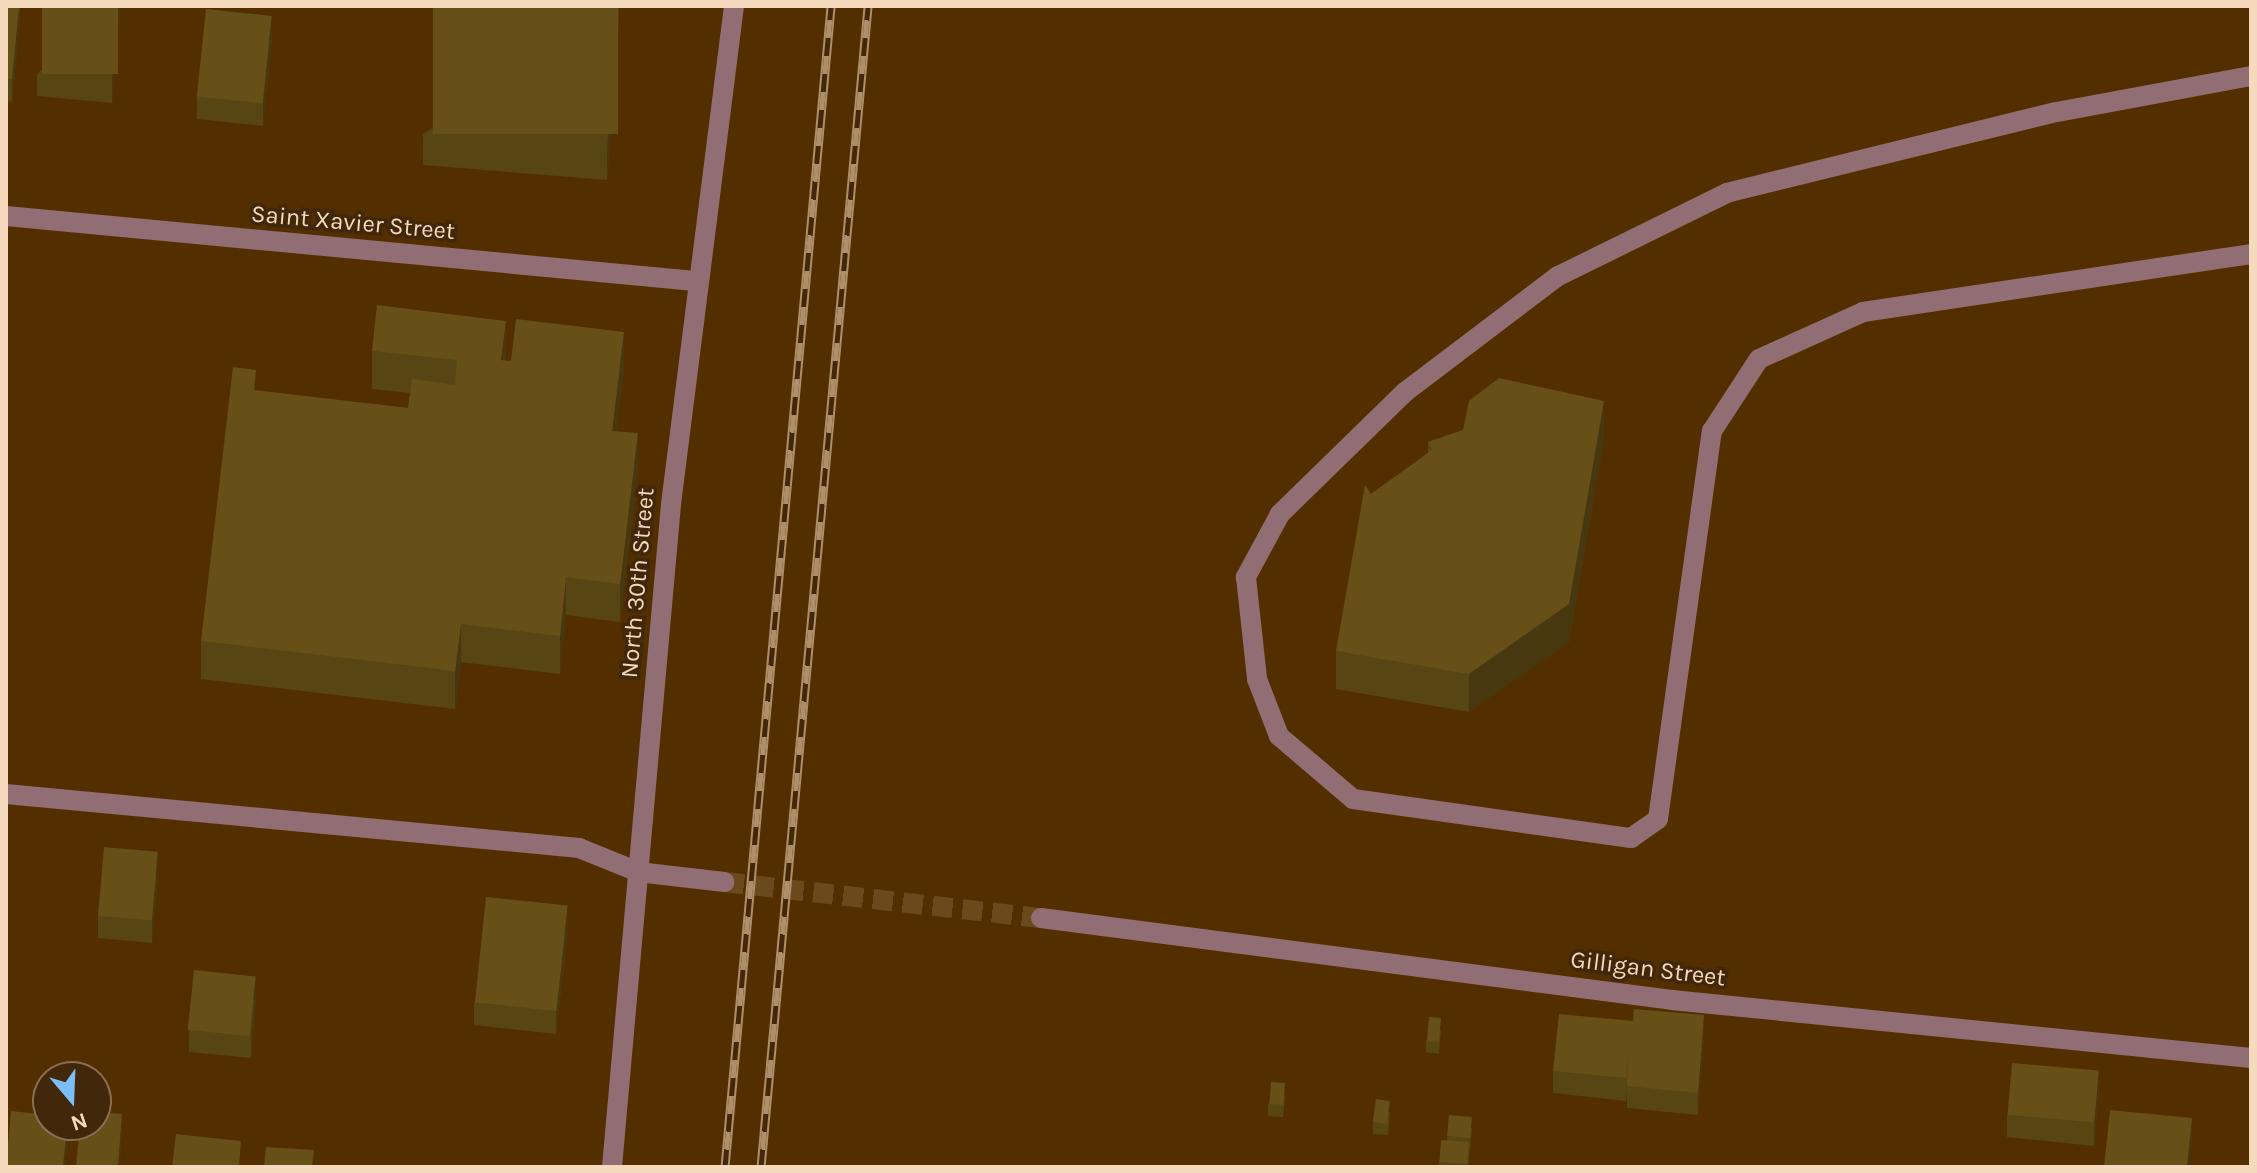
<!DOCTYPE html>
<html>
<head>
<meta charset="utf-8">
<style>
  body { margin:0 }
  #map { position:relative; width:2257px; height:1173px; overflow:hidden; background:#532f00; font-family:Karla,sans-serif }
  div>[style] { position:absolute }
  .minor-tunnel>* { height:20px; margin-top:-10px; transform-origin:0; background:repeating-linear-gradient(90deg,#6b491c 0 20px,transparent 0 30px) }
  .minor>* { height:20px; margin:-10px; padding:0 10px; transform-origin:10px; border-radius:10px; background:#906e74 }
  .rail>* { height:9px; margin-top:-4.5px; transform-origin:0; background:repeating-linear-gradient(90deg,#42280a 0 18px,#ae8f6a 0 36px); box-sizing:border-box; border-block:2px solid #ae8f6a }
  .wall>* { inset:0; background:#584514 }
  .shaded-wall>* { inset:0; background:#473810 }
  .building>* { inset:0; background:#665017; transform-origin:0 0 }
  span { translate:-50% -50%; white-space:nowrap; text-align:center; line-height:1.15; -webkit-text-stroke:7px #42280a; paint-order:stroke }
  .street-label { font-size:24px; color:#f6dabe }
  .frame { position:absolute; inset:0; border:8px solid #f6dabe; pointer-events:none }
  .north { position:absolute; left:32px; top:1061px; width:80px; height:80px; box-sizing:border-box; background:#42280a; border:2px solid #8a6f52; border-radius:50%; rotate:161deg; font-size:22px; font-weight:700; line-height:32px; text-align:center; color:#f6dabe }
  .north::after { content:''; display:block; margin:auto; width:28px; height:36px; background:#7cbef9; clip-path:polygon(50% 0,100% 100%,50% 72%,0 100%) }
</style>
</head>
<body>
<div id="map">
  <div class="minor-tunnel">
    <i style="left:724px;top:882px;width:319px;rotate:6.5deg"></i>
  </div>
  <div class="minor">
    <i style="left:2251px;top:76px;width:198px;rotate:169.5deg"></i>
    <i style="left:2056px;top:112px;width:339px;rotate:166.2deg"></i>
    <i style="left:1727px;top:193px;width:188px;rotate:153.8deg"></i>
    <i style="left:1558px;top:276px;width:192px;rotate:142.8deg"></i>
    <i style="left:1405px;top:392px;width:175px;rotate:135.7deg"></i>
    <i style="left:1280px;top:514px;width:72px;rotate:118.4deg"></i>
    <i style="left:1246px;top:577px;width:103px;rotate:83.8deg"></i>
    <i style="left:1257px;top:679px;width:61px;rotate:68.9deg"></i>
    <i style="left:1279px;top:736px;width:97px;rotate:40.4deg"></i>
    <i style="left:1353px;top:799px;width:281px;rotate:8deg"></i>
    <i style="left:1631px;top:838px;width:33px;rotate:-35deg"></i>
    <i style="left:1658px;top:819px;width:392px;rotate:-82.1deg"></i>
    <i style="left:1712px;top:431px;width:86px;rotate:-56.9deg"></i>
    <i style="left:1759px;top:359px;width:114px;rotate:-24.3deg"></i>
    <i style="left:1863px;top:312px;width:392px;rotate:-8.5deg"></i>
    <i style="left:6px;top:216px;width:692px;rotate:5.39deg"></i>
    <i style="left:6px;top:794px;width:576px;rotate:5.38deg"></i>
    <i style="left:579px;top:848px;width:64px;rotate:22.1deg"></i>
    <i style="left:638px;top:872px;width:87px;rotate:6.6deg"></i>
    <i style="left:1041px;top:918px;width:636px;rotate:7.4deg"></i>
    <i style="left:1672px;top:1000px;width:582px;rotate:5.72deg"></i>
    <i style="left:612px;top:1167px;width:666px;rotate:-84.91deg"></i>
    <i style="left:671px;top:504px;width:502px;rotate:-82.79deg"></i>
  </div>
  <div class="rail">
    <i style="left:725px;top:1167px;width:1166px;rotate:-84.78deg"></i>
    <i style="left:761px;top:1167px;width:1166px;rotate:-84.73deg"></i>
  </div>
  <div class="wall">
    <i style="clip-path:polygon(6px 6px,20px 6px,20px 21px,12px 102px,6px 101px)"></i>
    <i style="clip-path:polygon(120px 6px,112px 103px,37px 96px,37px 74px)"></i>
    <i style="clip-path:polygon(619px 6px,619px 28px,607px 180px,423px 165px,423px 134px)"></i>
    <i style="clip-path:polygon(272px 38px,263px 126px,197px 119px,197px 97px)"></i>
    <i style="clip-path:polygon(372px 351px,624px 370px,616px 431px,638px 471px,620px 622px,566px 615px,560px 674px,461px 662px,455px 709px,201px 679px,201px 641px,256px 391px,408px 408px,410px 393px,372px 389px)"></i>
    <i style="clip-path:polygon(1463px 430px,1604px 439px,1569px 642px,1469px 712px,1336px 689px,1336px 651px,1371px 494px,1428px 454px,1428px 442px)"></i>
    <i style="clip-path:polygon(158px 874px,152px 943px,98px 938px,98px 916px)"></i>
    <i style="clip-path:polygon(568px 929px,556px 1034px,474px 1025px,474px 1002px)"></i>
    <i style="clip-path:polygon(256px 998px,251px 1058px,189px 1052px,189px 1030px)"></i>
    <i style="clip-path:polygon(1441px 1030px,1439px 1054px,1426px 1052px,1426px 1041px)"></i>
    <i style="clip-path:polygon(1704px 1037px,1698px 1115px,1627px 1108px,1627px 1090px,1626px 1101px,1553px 1093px,1553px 1071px)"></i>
    <i style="clip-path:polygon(2099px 1093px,2094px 1146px,2007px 1137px,2007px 1115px)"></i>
    <i style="clip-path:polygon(1285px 1095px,1283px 1117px,1268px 1116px,1268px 1104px)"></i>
    <i style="clip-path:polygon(1390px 1112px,1388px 1135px,1373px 1134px,1373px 1122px)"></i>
    <i style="clip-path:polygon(1449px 1115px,1472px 1129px,1468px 1167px,1439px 1167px,1439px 1162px,1447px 1141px)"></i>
  </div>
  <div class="shaded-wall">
    <i style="clip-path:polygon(19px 6px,20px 21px,12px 102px,12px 79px)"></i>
    <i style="clip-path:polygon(118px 6px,120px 6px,112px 103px,112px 81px)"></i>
    <i style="clip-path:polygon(618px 6px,619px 28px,607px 180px,607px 148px)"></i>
    <i style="clip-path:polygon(272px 16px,272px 38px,263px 126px,263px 103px)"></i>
    <i style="clip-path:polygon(506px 321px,506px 359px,501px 398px,501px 360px)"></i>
    <i style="clip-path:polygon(624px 332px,624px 370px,612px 469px,612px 431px)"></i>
    <i style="clip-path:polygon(1604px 401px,1604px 439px,1569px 642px,1469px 712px,1469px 674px)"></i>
    <i style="clip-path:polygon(638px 433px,638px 471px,620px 622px,620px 584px)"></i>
    <i style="clip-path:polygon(566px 577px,566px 615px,560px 674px,560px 636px)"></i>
    <i style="clip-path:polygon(461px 624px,461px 662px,455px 709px,455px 671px)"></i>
    <i style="clip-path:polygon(158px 852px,158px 874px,152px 943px,152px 920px)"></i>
    <i style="clip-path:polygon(568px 906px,568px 929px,556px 1034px,556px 1012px)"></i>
    <i style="clip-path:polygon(256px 976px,256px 998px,251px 1058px,251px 1036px)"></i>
    <i style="clip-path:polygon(1704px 1015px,1704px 1037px,1698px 1115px,1698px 1093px)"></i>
    <i style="clip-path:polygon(2099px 1071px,2099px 1093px,2094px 1146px,2094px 1124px)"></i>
    <i style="clip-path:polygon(122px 1114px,122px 1136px,120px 1167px,118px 1167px)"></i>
    <i style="clip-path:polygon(2192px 1118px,2192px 1140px,2189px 1167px,2187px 1167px)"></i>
    <i style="clip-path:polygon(67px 1125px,68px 1140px,65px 1167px,63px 1167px)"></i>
  </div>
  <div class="building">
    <i style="clip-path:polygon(6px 6px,19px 6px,12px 79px,6px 79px)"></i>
    <i style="left:42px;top:6px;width:76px;height:68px"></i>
    <i style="left:433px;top:6px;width:185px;height:128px"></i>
    <i style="left:206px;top:9px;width:66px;height:88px;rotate:6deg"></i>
    <i style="clip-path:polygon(377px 305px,506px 321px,501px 360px,511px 361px,516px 319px,624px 332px,612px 431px,638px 433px,620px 584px,566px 577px,560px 636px,461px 624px,455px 671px,201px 641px,233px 367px,256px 370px,254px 390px,408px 408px,412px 379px,455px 385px,457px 360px,372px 351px)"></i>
    <i style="clip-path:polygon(1499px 378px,1604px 401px,1569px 604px,1469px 674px,1336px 651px,1365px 485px,1371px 494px,1432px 450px,1428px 442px,1463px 430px,1469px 401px)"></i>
    <i style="left:104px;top:847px;width:54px;height:69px;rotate:5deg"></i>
    <i style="left:486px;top:897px;width:82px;height:106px;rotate:6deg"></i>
    <i style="left:194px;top:970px;width:62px;height:60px;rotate:6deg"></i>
    <i style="clip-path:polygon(1634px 1009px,1704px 1015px,1698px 1093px,1627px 1086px,1628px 1055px,1626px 1078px,1553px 1071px,1559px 1014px,1633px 1021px)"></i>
    <i style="left:1429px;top:1017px;width:12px;height:24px;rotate:5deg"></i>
    <i style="left:2012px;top:1063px;width:87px;height:52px;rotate:5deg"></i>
    <i style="left:1271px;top:1082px;width:14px;height:22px;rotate:4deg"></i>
    <i style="left:1376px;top:1099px;width:14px;height:23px;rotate:8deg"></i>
    <i style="clip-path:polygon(2110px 1110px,2192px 1118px,2187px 1167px,2104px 1167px)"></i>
    <i style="clip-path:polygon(11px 1111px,48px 1115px,48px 1125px,67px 1125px,63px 1167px,6px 1167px)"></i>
    <i style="clip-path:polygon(96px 1112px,122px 1114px,118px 1167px,76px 1167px,80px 1125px,96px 1125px)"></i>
    <i style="left:1449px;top:1115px;width:23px;height:21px;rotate:5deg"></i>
    <i style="clip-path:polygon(176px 1134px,241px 1141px,239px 1167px,172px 1167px)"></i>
    <i style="left:1441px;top:1140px;width:28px;height:22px;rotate:4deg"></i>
    <i style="clip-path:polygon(266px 1147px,314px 1150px,312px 1167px,264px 1167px)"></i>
  </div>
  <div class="street-label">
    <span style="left:353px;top:223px;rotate:5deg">Saint Xavier Street</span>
    <span style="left:638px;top:583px;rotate:-85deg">North 30th Street</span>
    <span style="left:1648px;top:969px;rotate:7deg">Gilligan Street</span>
  </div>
  <div class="frame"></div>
  <div class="north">N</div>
</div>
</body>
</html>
